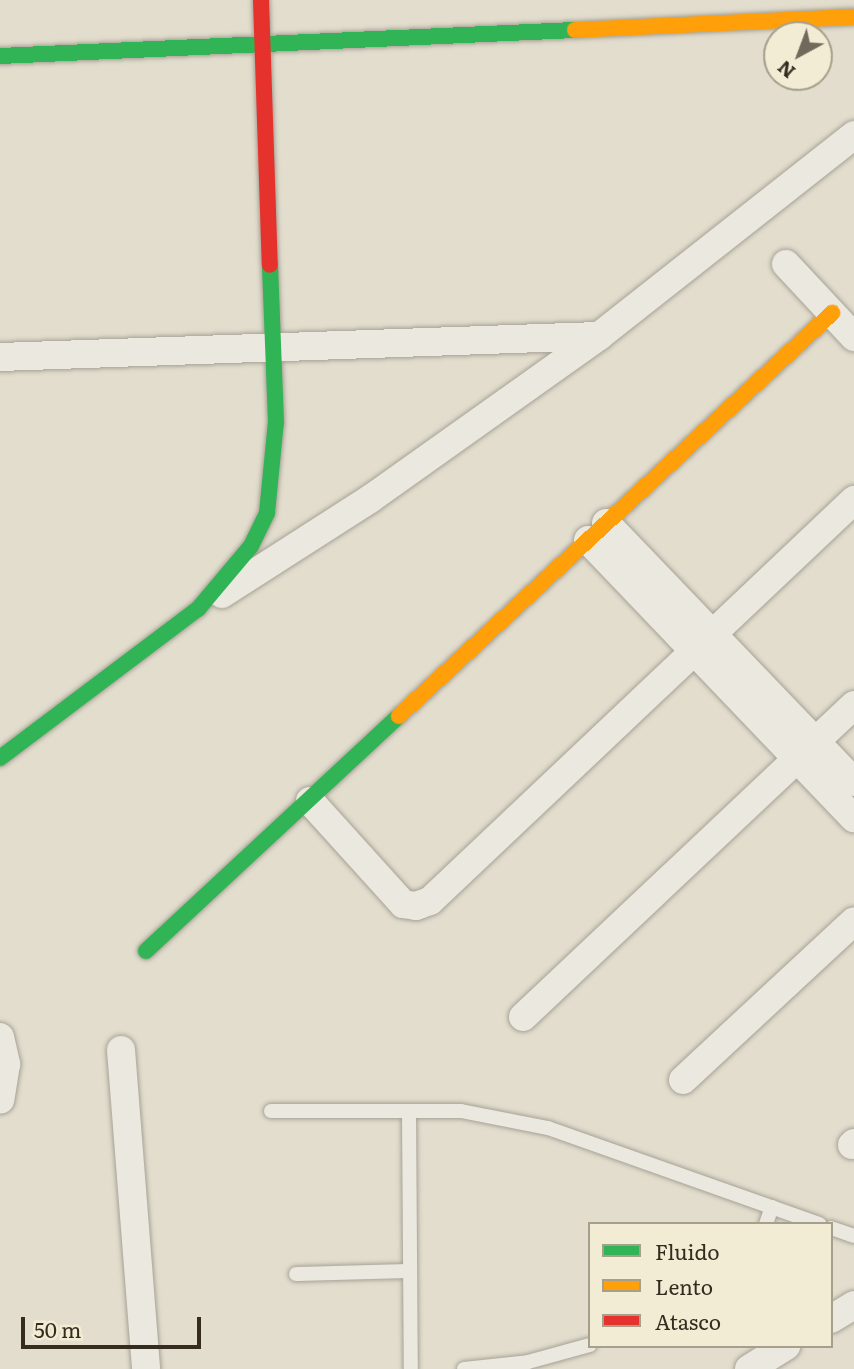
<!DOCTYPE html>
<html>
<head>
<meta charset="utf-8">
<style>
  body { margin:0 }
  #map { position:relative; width:854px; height:1369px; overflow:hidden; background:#e2ddcd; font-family:Literata,serif }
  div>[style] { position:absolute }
  .roads { filter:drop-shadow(0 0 2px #a7a296) drop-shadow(0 0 2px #a7a296) }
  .lane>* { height:14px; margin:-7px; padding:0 7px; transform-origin:7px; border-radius:7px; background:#eae8df }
  .street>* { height:28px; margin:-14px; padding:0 14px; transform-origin:14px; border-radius:14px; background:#eae8df }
  .fast>* { height:16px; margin:-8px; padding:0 8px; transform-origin:8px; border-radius:8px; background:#30b455 }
  .slow>* { height:16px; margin:-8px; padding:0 8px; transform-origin:8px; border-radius:8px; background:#ff9f0a }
  .jam>* { height:16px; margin:-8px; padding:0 8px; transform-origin:8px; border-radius:8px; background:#e5322d }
  span { translate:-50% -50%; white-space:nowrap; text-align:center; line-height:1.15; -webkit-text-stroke:5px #f2ecd4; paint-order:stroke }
  .legend { position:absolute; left:588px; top:1222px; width:245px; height:126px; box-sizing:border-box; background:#f2ecd4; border:2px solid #a69f8c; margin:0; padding:9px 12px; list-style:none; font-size:21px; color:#352b1f }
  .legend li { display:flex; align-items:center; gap:14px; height:35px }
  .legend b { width:35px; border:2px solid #a69f8c }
  .north { position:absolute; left:763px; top:21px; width:70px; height:70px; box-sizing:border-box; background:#f2ecd4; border:2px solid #a69f8c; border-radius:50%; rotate:221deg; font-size:19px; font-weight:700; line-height:28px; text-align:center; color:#352b1f }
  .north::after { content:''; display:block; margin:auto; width:24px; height:32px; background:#72695c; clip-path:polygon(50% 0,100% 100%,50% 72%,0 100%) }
  .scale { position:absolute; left:21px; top:1317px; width:180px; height:32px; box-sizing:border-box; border:4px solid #352b1f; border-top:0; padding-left:9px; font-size:21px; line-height:24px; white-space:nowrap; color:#352b1f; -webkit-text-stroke:5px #f2ecd4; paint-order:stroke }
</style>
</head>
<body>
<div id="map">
  <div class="roads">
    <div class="lane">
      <i style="left:271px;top:1111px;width:190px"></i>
      <i style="left:461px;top:1111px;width:89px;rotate:11.1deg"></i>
      <i style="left:548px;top:1128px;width:288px;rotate:19.5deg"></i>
      <i style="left:409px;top:1111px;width:258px;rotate:89.6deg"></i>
      <i style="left:766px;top:1224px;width:18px;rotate:-71deg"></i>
      <i style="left:831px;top:1228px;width:24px;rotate:19deg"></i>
      <i style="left:296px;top:1274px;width:114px;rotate:-1.5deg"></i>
      <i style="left:464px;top:1369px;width:64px;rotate:-6.2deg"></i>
      <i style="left:528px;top:1362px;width:64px;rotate:-15.3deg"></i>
    </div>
    <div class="street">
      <i style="left:786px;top:264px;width:100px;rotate:47deg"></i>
      <i style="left:0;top:357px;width:599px;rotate:-2.01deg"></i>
      <i style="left:606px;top:523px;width:359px;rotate:46.2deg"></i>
      <i style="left:588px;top:540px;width:385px;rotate:46.3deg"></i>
      <i style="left:222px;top:594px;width:176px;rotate:-32.7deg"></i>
      <i style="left:370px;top:499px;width:281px;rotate:-35.4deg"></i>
      <i style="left:599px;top:336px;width:325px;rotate:-38.2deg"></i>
      <i style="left:310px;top:801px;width:139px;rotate:47.9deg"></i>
      <i style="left:403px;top:904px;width:13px;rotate:9deg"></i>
      <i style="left:416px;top:906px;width:15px;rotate:-20deg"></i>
      <i style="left:430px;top:901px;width:584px;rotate:-43.4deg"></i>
      <i style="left:523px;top:1017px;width:455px;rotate:-43.3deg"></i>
      <i style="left:0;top:1037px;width:28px;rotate:77deg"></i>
      <i style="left:6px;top:1064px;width:36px;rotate:99deg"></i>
      <i style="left:121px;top:1050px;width:320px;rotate:85.5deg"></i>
      <i style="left:683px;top:1080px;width:233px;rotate:-42.9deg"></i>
      <i style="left:852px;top:1145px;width:3px;rotate:-45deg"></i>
      <i style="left:831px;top:1319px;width:27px;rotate:-31deg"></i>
      <i style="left:749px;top:1369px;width:44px;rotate:-31.9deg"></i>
    </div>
    <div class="fast">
      <i style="left:0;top:56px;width:576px;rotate:-2.59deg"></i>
      <i style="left:0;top:758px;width:248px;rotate:-37deg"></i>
      <i style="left:198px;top:609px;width:82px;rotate:-49.9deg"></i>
      <i style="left:251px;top:546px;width:37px;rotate:-64deg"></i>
      <i style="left:267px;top:513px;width:91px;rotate:-84.4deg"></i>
      <i style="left:276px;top:422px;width:157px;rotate:-92.2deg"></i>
      <i style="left:146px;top:951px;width:345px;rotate:-42.9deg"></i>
    </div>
    <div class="slow">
      <i style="left:575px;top:30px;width:279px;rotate:-2.7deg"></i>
      <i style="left:399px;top:716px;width:592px;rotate:-42.94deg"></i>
    </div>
    <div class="jam">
      <i style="left:261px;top:0;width:265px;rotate:88.1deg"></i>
    </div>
  </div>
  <ul class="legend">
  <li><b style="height:9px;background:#30b455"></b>Fluido</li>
  <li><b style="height:9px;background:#ff9f0a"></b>Lento</li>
  <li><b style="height:9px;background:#e5322d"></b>Atasco</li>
  </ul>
  <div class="north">N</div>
  <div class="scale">50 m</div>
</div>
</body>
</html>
